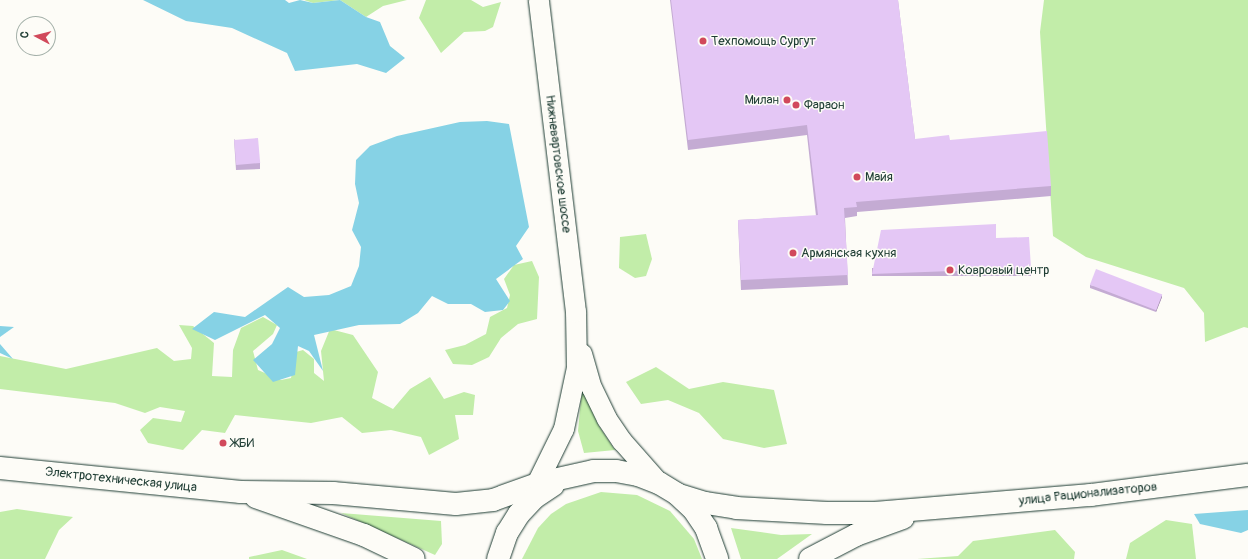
<!DOCTYPE html>
<html>
<head>
<meta charset="utf-8">
<style>
  body { margin:0 }
  #map { position:relative; width:1248px; height:559px; overflow:hidden; background:#fdfcf7; font-family:Pangolin,sans-serif }
  div>[style] { position:absolute }
  .green>* { inset:0; background:#c2eda9 }
  .water>* { inset:0; background:#86d2e5 }
  .roads { filter:drop-shadow(0 0 1px #1f3d34) drop-shadow(0 0 1px #1f3d34) }
  .minor>* { height:20px; margin:-10px; padding:0 10px; transform-origin:10px; border-radius:10px; background:#fdfcf7 }
  .major>* { height:22px; margin:-11px; padding:0 11px; transform-origin:11px; border-radius:11px; background:#fdfcf7 }
  .wall>* { inset:0; background:#c4abd3; transform-origin:0 0 }
  .shaded-wall>* { inset:0; background:#a08bac }
  .building>* { inset:0; background:#e4c7f5; transform-origin:0 0 }
  .dots>* { width:11px; height:11px; translate:-50% -50%; box-sizing:border-box; border:2px solid #fdfcf7; border-radius:50% }
  span { translate:-50% -50%; white-space:nowrap; text-align:center; line-height:1.15; -webkit-text-stroke:3px #fdfcf7; paint-order:stroke }
  .poi-label { font-size:13px; color:#1f3d34 }
  .left { translate:0 -50%; text-align:left }
  .right { translate:-100% -50%; text-align:right }
  .street-label { font-size:13px; color:#1f3d34 }
  .north { position:absolute; left:16px; top:16px; width:40px; height:40px; box-sizing:border-box; background:#fdfcf7; border:1px solid #a4b0a9; border-radius:50%; rotate:277deg; font-size:11px; font-weight:700; line-height:16px; text-align:center; color:#1f3d34 }
  .north::after { content:''; display:block; margin:auto; width:14px; height:18px; background:#d1495b; clip-path:polygon(50% 0,100% 100%,50% 72%,0 100%) }
</style>
</head>
<body>
<div id="map">
  <div class="green">
    <i style="clip-path:polygon(304px 0,407px 0,383px 6px,366px 17px,340px 0,313px 3px)"></i>
    <i style="clip-path:polygon(426px 0,471px 0,483px 7px,501px 2px,493px 27px,485px 31px,464px 32px,441px 53px,419px 18px)"></i>
    <i style="clip-path:polygon(1044px 0,1248px 0,1248px 328px,1244px 327px,1205px 342px,1204px 313px,1184px 288px,1086px 257px,1053px 236px,1040px 32px)"></i>
    <i style="clip-path:polygon(646px 234px,652px 259px,646px 276px,635px 278px,619px 268px,620px 237px)"></i>
    <i style="clip-path:polygon(532px 261px,539px 277px,537px 319px,518px 324px,501px 338px,489px 357px,472px 365px,453px 364px,445px 350px,465px 345px,486px 334px,490px 317px,507px 308px,510px 295px,504px 279px,514px 265px)"></i>
    <i style="clip-path:polygon(263px 317px,277px 325px,273px 334px,253px 351px,258px 370px,281px 380px,291px 378px,296px 352px,303px 350px,314px 359px,314px 373px,324px 381px,321px 351px,330px 329px,353px 335px,378px 372px,372px 398px,393px 409px,410px 389px,430px 377px,444px 399px,464px 392px,475px 395px,473px 415px,455px 415px,459px 439px,429px 455px,421px 437px,391px 430px,362px 433px,342px 417px,311px 423px,235px 415px,225px 433px,202px 430px,183px 450px,148px 443px,140px 430px,153px 418px,181px 422px,185px 411px,160px 407px,145px 413px,115px 403px,0 389px,0 356px,66px 369px,157px 348px,174px 361px,191px 359px,192px 348px,179px 325px,193px 326px,214px 343px,212px 376px,232px 377px,233px 350px,241px 328px)"></i>
    <i style="clip-path:polygon(656px 367px,689px 389px,723px 382px,774px 390px,787px 444px,764px 448px,723px 439px,699px 413px,668px 400px,641px 404px,626px 382px)"></i>
    <i style="clip-path:polygon(582px 388px,599px 426px,615px 450px,584px 453px,578px 431px)"></i>
    <i style="clip-path:polygon(601px 492px,637px 495px,670px 511px,694px 539px,702px 559px,522px 559px,538px 528px,551px 514px,566px 504px)"></i>
    <i style="clip-path:polygon(17px 509px,73px 517px,59px 530px,45px 559px,0 559px,0 512px)"></i>
    <i style="clip-path:polygon(341px 513px,441px 521px,442px 544px,435px 555px)"></i>
    <i style="clip-path:polygon(1166px 520px,1192px 524px,1196px 559px,1126px 559px,1130px 543px)"></i>
    <i style="clip-path:polygon(731px 528px,781px 535px,812px 534px,777px 559px,741px 559px)"></i>
    <i style="clip-path:polygon(1055px 530px,1075px 552px,1074px 559px,917px 559px,958px 556px,973px 541px)"></i>
    <i style="clip-path:polygon(282px 550px,307px 559px,249px 559px,249px 557px)"></i>
  </div>
  <div class="water">
    <i style="clip-path:polygon(143px 0,285px 0,289px 3px,300px 0,313px 3px,340px 0,366px 17px,380px 22px,390px 46px,405px 58px,386px 73px,357px 64px,295px 71px,287px 53px,232px 28px,186px 21px)"></i>
    <i style="clip-path:polygon(487px 121px,509px 124px,529px 227px,516px 246px,523px 259px,496px 279px,510px 301px,503px 310px,485px 312px,471px 304px,448px 304px,432px 296px,418px 313px,400px 324px,359px 325px,314px 335px,323px 371px,309px 351px,298px 346px,295px 375px,273px 382px,253px 360px,272px 344px,280px 328px,265px 315px,215px 340px,192px 329px,214px 312px,245px 317px,288px 287px,304px 297px,329px 295px,351px 286px,359px 266px,361px 247px,352px 230px,359px 203px,355px 184px,356px 160px,370px 146px,397px 136px,460px 122px)"></i>
    <i style="clip-path:polygon(0 326px,14px 327px,0 337px)"></i>
    <i style="clip-path:polygon(0 342px,0 344px,13px 359px,0 353px)"></i>
    <i style="clip-path:polygon(1248px 510px,1248px 530px,1241px 533px,1200px 524px,1194px 514px)"></i>
  </div>
  <div class="roads">
    <div class="minor">
      <i style="left:582px;top:354px;width:35px;rotate:74deg"></i>
      <i style="left:592px;top:388px;width:34px;rotate:64deg"></i>
      <i style="left:607px;top:419px;width:27px;rotate:56deg"></i>
      <i style="left:622px;top:441px;width:56px;rotate:48.6deg"></i>
      <i style="left:532px;top:494px;width:72px;rotate:-63.8deg"></i>
      <i style="left:564px;top:429px;width:62px;rotate:-78deg"></i>
      <i style="left:577px;top:368px;width:56px;rotate:-91deg"></i>
      <i style="left:576px;top:312px;width:314px;rotate:-96.8deg"></i>
    </div>
    <div class="major">
      <i style="left:0;top:468px;width:242px;rotate:5.7deg"></i>
      <i style="left:241px;top:492px;width:92px;rotate:0.6deg"></i>
      <i style="left:333px;top:493px;width:123px;rotate:5.1deg"></i>
      <i style="left:456px;top:504px;width:37px;rotate:-6deg"></i>
      <i style="left:493px;top:500px;width:50px;rotate:-19.9deg"></i>
      <i style="left:540px;top:483px;width:55px;rotate:-12.5deg"></i>
      <i style="left:594px;top:471px;width:22px"></i>
      <i style="left:616px;top:471px;width:22px;rotate:10deg"></i>
      <i style="left:638px;top:475px;width:22px;rotate:21deg"></i>
      <i style="left:659px;top:483px;width:21px;rotate:31deg"></i>
      <i style="left:677px;top:494px;width:23px;rotate:43deg"></i>
      <i style="left:694px;top:510px;width:22px;rotate:56deg"></i>
      <i style="left:706px;top:528px;width:33px;rotate:70deg"></i>
      <i style="left:679px;top:495px;width:28px;rotate:17deg"></i>
      <i style="left:706px;top:503px;width:30px;rotate:9deg"></i>
      <i style="left:736px;top:508px;width:91px;rotate:3.1deg"></i>
      <i style="left:827px;top:513px;width:48px"></i>
      <i style="left:875px;top:513px;width:217px;rotate:-4.8deg"></i>
      <i style="left:1091px;top:495px;width:158px;rotate:-7.3deg"></i>
      <i style="left:256px;top:497px;width:114px;rotate:19.4deg"></i>
      <i style="left:364px;top:535px;width:55px;rotate:25.6deg"></i>
      <i style="left:498px;top:559px;width:28px;rotate:-71deg"></i>
      <i style="left:507px;top:533px;width:22px;rotate:-58deg"></i>
      <i style="left:519px;top:514px;width:22px;rotate:-47deg"></i>
      <i style="left:534px;top:498px;width:23px;rotate:-34deg"></i>
      <i style="left:810px;top:559px;width:52px;rotate:-27.6deg"></i>
      <i style="left:856px;top:535px;width:50px;rotate:-19.9deg"></i>
    </div>
  </div>
  <div class="wall">
    <i style="clip-path:polygon(670px 0,898px 0,915px 139px,950px 140px,1051px 186px,1051px 196px,857px 212px,857px 216px,845px 218px,848px 285px,741px 290px,738px 220px,816px 216px,807px 135px,688px 150px)"></i>
    <i style="clip-path:polygon(234px 139px,260px 163px,260px 169px,236px 170px)"></i>
    <i style="left:1031px;top:268px;width:8px;height:159px;rotate:90deg"></i>
    <i style="clip-path:polygon(1090px 285px,1162px 297px,1156px 312px,1090px 288px)"></i>
  </div>
  <div class="shaded-wall">
    <i style="clip-path:polygon(1162px 294px,1162px 297px,1156px 312px,1156px 309px)"></i>
  </div>
  <div class="building">
    <i style="clip-path:polygon(671px 0,898px 0,915px 139px,949px 135px,950px 140px,1047px 131px,1051px 186px,856px 202px,857px 207px,844px 208px,848px 275px,741px 280px,738px 220px,818px 215px,807px 125px,688px 140px)"></i>
    <i style="left:258px;top:138px;width:25px;height:24px;rotate:85deg"></i>
    <i style="clip-path:polygon(996px 224px,996px 238px,1029px 237px,1031px 268px,872px 274px,881px 230px)"></i>
    <i style="left:1096px;top:269px;width:71px;height:17px;rotate:21deg"></i>
  </div>
  <div class="dots">
    <i style="left:703px;top:41px;background:#d1495b"></i>
    <i style="left:787px;top:100px;background:#d1495b"></i>
    <i style="left:796px;top:105px;background:#d1495b"></i>
    <i style="left:857px;top:177px;background:#d1495b"></i>
    <i style="left:793px;top:253px;background:#d1495b"></i>
    <i style="left:950px;top:270px;background:#d1495b"></i>
    <i style="left:223px;top:443px;background:#d1495b"></i>
  </div>
  <div class="poi-label">
    <span class="left" style="left:711px;top:41px">Техпомощь Сургут</span>
    <span class="right" style="left:779px;top:100px">Милан</span>
    <span class="left" style="left:804px;top:105px">Фараон</span>
    <span class="left" style="left:865px;top:177px">Майя</span>
    <span class="left" style="left:801px;top:253px">Армянская кухня</span>
    <span class="left" style="left:958px;top:270px">Ковровый центр</span>
    <span class="left" style="left:231px;top:443px">ЖБИ</span>
  </div>
  <div class="street-label">
    <span style="left:558px;top:164px;rotate:83deg">Нижневартовское шоссе</span>
    <span style="left:121px;top:480px;rotate:6deg">Электротехническая улица</span>
    <span style="left:1088px;top:494px;rotate:-6deg">улица Рационализаторов</span>
  </div>
  <div class="north">С</div>
</div>
</body>
</html>
